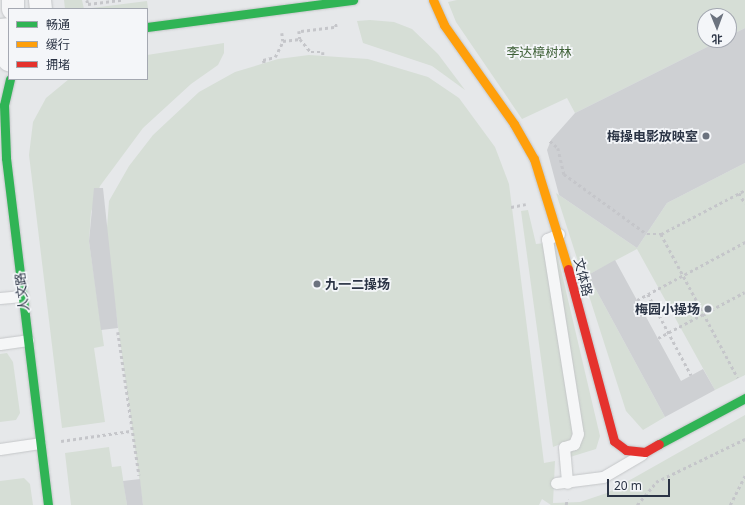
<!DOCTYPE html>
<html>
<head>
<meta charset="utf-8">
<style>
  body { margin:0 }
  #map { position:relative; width:745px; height:505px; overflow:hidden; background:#e6e8ea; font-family:"Noto Sans","Noto Sans SC",sans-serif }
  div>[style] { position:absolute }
  .green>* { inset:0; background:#d6ded6 }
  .building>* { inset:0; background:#ced0d3 }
  .path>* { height:2.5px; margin-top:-1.25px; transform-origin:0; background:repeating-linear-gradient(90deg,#c5c6ca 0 3px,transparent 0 6px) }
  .roads { filter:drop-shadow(0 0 1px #c4c6c8) drop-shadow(0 0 1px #c4c6c8) }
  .lane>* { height:11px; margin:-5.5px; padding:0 5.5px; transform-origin:5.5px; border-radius:5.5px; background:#f5f6f7 }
  .street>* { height:22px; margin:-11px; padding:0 11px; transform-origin:11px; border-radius:11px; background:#f5f6f7 }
  .fast>* { height:9px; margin:-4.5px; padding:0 4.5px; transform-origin:4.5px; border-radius:4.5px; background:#30b455 }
  .slow>* { height:9px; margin:-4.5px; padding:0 4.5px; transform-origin:4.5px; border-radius:4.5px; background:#ff9f0a }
  .jam>* { height:9px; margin:-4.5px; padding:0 4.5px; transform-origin:4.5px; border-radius:4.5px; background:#e5322d }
  .dots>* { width:11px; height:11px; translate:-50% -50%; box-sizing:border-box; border:2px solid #f4f6f9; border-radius:50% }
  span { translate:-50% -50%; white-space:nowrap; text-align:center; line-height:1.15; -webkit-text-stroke:3.5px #f4f6f9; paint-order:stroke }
  .park-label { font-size:13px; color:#3f6138 }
  .poi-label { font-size:13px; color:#2b3445; font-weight:700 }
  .right { translate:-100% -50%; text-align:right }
  .left { translate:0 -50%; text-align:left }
  .street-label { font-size:13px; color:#2b3445 }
  .legend { position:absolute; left:8px; top:8px; width:140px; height:72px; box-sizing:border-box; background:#f4f6f9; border:1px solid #a4a8b1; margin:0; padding:5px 7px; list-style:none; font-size:12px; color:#2b3445 }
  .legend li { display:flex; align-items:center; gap:8px; height:20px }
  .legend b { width:20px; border:1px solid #a4a8b1 }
  .north { position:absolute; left:697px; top:8px; width:40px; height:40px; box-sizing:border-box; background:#f4f6f9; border:1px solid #a4a8b1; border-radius:50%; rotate:179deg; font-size:11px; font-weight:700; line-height:16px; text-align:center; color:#2b3445 }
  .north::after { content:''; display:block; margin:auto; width:14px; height:18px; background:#6c737f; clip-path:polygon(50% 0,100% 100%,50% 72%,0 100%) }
  .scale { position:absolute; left:607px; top:479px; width:63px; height:18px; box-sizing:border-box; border:2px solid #2b3445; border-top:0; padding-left:5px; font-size:12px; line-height:14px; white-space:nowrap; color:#2b3445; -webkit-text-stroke:3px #f4f6f9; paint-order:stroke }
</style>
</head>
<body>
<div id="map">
  <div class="green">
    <i style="clip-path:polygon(64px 0,82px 0,84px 9px,147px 1px,148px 8px,139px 9px,65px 9px)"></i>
    <i style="clip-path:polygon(457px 0,745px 0,745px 28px,729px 36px,729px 16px,705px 16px,705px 40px,721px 40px,575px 113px,567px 98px,522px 119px,456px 22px,448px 2px)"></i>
    <i style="clip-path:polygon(370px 20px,394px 22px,412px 29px,438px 54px,465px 90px,432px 66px,363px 43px,357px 21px)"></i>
    <i style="clip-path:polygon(224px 43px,224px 53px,218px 65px,191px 84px,143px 128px,100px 186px,91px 212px,89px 241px,104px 346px,94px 348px,105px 422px,62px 428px,29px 155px,33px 122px,46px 98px,69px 79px,147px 79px,147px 55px)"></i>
    <i style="clip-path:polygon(309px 55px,368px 59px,428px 77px,459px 98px,495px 147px,509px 184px,544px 463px,555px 461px,553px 503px,580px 502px,607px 493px,745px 415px,745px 505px,551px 505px,542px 499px,539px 505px,143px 505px,106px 241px,109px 201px,129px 166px,153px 135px,199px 92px,235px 72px,278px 59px)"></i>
    <i style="clip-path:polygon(745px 163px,745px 375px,715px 390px,637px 249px,588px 275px,665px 417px,643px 430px,626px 411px,556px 193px,637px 248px,667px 203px)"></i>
    <i style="clip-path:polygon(528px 210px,536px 244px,544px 243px,574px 433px,573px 439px,553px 447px,521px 211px)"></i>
    <i style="clip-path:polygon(554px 240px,600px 436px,596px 449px,570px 457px,567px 451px,575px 446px,550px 242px)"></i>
    <i style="clip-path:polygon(7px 353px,13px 362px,20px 413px,16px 420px,0 422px,0 354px)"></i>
    <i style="clip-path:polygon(109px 447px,112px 467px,121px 466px,127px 505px,71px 505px,65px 453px)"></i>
    <i style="clip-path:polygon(24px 478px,30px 484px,33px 505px,0 505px,0 481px)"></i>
  </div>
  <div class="building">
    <i style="clip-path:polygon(745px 28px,745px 163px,667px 203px,637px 248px,559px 195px,547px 150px,551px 140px,575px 113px,721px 40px,729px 40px,729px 36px)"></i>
    <i style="clip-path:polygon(94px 188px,103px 188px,118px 328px,101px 330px,89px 241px)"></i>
    <i style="clip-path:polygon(615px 260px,681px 381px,703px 369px,715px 390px,665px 417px,588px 275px)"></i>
    <i style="clip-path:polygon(140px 479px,143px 505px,127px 505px,123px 481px)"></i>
  </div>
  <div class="path">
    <i style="left:87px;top:0;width:4px;rotate:76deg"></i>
    <i style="left:88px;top:4px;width:34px;rotate:-7deg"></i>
    <i style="left:299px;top:31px;width:8px;rotate:83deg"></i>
    <i style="left:301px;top:31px;width:35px;rotate:-7deg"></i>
    <i style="left:336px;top:27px;width:4px;rotate:-104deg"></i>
    <i style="left:282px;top:33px;width:8px;rotate:83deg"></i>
    <i style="left:264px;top:63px;width:3px;rotate:-108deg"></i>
    <i style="left:263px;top:60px;width:12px;rotate:-14deg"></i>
    <i style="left:275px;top:57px;width:18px;rotate:-63deg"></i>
    <i style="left:283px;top:41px;width:17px;rotate:-7deg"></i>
    <i style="left:300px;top:39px;width:17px;rotate:50deg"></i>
    <i style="left:311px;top:52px;width:12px"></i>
    <i style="left:323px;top:52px;width:3px;rotate:90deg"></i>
    <i style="left:550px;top:141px;width:11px;rotate:41deg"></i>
    <i style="left:558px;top:148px;width:27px;rotate:77deg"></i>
    <i style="left:564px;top:174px;width:102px;rotate:35.9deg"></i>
    <i style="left:647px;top:234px;width:14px"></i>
    <i style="left:661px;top:234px;width:95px;rotate:-27.6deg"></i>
    <i style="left:739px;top:193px;width:12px;rotate:59deg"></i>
    <i style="left:511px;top:207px;width:15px;rotate:-11deg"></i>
    <i style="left:661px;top:234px;width:163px;rotate:61.9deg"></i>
    <i style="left:648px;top:294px;width:92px;rotate:62deg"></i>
    <i style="left:637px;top:300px;width:123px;rotate:-28.2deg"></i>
    <i style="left:118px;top:332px;width:145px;rotate:81.6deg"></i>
    <i style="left:658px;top:338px;width:98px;rotate:-27.9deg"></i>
    <i style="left:61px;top:441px;width:70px;rotate:-8.2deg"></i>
    <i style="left:566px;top:505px;width:6px;rotate:-81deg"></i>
    <i style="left:637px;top:505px;width:30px;rotate:-50deg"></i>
    <i style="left:656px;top:482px;width:99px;rotate:-25.8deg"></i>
    <i style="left:730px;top:505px;width:33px;rotate:-63deg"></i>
  </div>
  <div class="roads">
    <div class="lane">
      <i style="left:0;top:24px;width:9px;rotate:-6deg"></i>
      <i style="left:559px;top:234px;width:13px;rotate:157deg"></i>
      <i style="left:547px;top:239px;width:197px;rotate:81deg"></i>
      <i style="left:578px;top:434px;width:11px;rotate:112deg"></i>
      <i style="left:574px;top:444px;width:10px;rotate:163deg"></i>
      <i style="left:564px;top:447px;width:36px;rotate:85deg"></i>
      <i style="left:0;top:298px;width:22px;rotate:-5deg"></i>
      <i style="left:0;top:344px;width:28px;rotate:-8deg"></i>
      <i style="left:0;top:449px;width:40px;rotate:-8.5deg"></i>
      <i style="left:556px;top:483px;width:47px;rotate:-7.3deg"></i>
      <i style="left:603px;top:477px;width:45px;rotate:-30.5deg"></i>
    </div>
    <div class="street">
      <i style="left:13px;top:0;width:9px;rotate:90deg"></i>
      <i style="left:40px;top:0;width:9px;rotate:84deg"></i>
      <i style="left:9px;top:34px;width:14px;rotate:107deg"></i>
      <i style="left:5px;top:47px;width:14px;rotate:73deg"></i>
    </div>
    <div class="fast">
      <i style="left:147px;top:27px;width:208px;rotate:-7.5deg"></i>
      <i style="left:10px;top:79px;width:27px;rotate:103deg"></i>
      <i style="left:4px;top:105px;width:53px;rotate:87.8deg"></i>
      <i style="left:6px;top:158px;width:350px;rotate:83.1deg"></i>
      <i style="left:659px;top:444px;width:98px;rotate:-28.1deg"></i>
    </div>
    <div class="slow">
      <i style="left:433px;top:0;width:27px;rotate:66deg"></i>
      <i style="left:444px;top:25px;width:121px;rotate:54.7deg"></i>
      <i style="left:514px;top:124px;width:40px;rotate:60.3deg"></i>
      <i style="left:534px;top:159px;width:115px;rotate:72.8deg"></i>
    </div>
    <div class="jam">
      <i style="left:568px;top:269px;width:178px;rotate:75deg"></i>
      <i style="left:614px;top:441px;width:15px;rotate:37deg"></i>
      <i style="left:626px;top:450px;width:19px;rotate:6deg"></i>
      <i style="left:645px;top:452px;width:16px;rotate:-30deg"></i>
    </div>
  </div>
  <div class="dots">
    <i style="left:706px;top:136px;background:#6c737f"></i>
    <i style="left:317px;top:284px;background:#6c737f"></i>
    <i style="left:708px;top:309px;background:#6c737f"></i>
  </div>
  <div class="park-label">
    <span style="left:539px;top:52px">李达樟树林</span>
  </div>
  <div class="poi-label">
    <span class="right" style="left:698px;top:136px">梅操电影放映室</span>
    <span class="left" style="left:325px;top:284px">九一二操场</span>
    <span class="right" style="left:700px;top:309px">梅园小操场</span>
  </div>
  <div class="street-label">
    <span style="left:583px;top:277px;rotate:76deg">文体路</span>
    <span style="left:22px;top:292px;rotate:-97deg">人文路</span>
  </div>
  <ul class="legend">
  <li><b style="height:5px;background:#30b455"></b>畅通</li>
  <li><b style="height:5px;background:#ff9f0a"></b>缓行</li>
  <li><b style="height:5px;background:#e5322d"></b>拥堵</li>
  </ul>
  <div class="north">北</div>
  <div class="scale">20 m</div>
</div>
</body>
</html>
